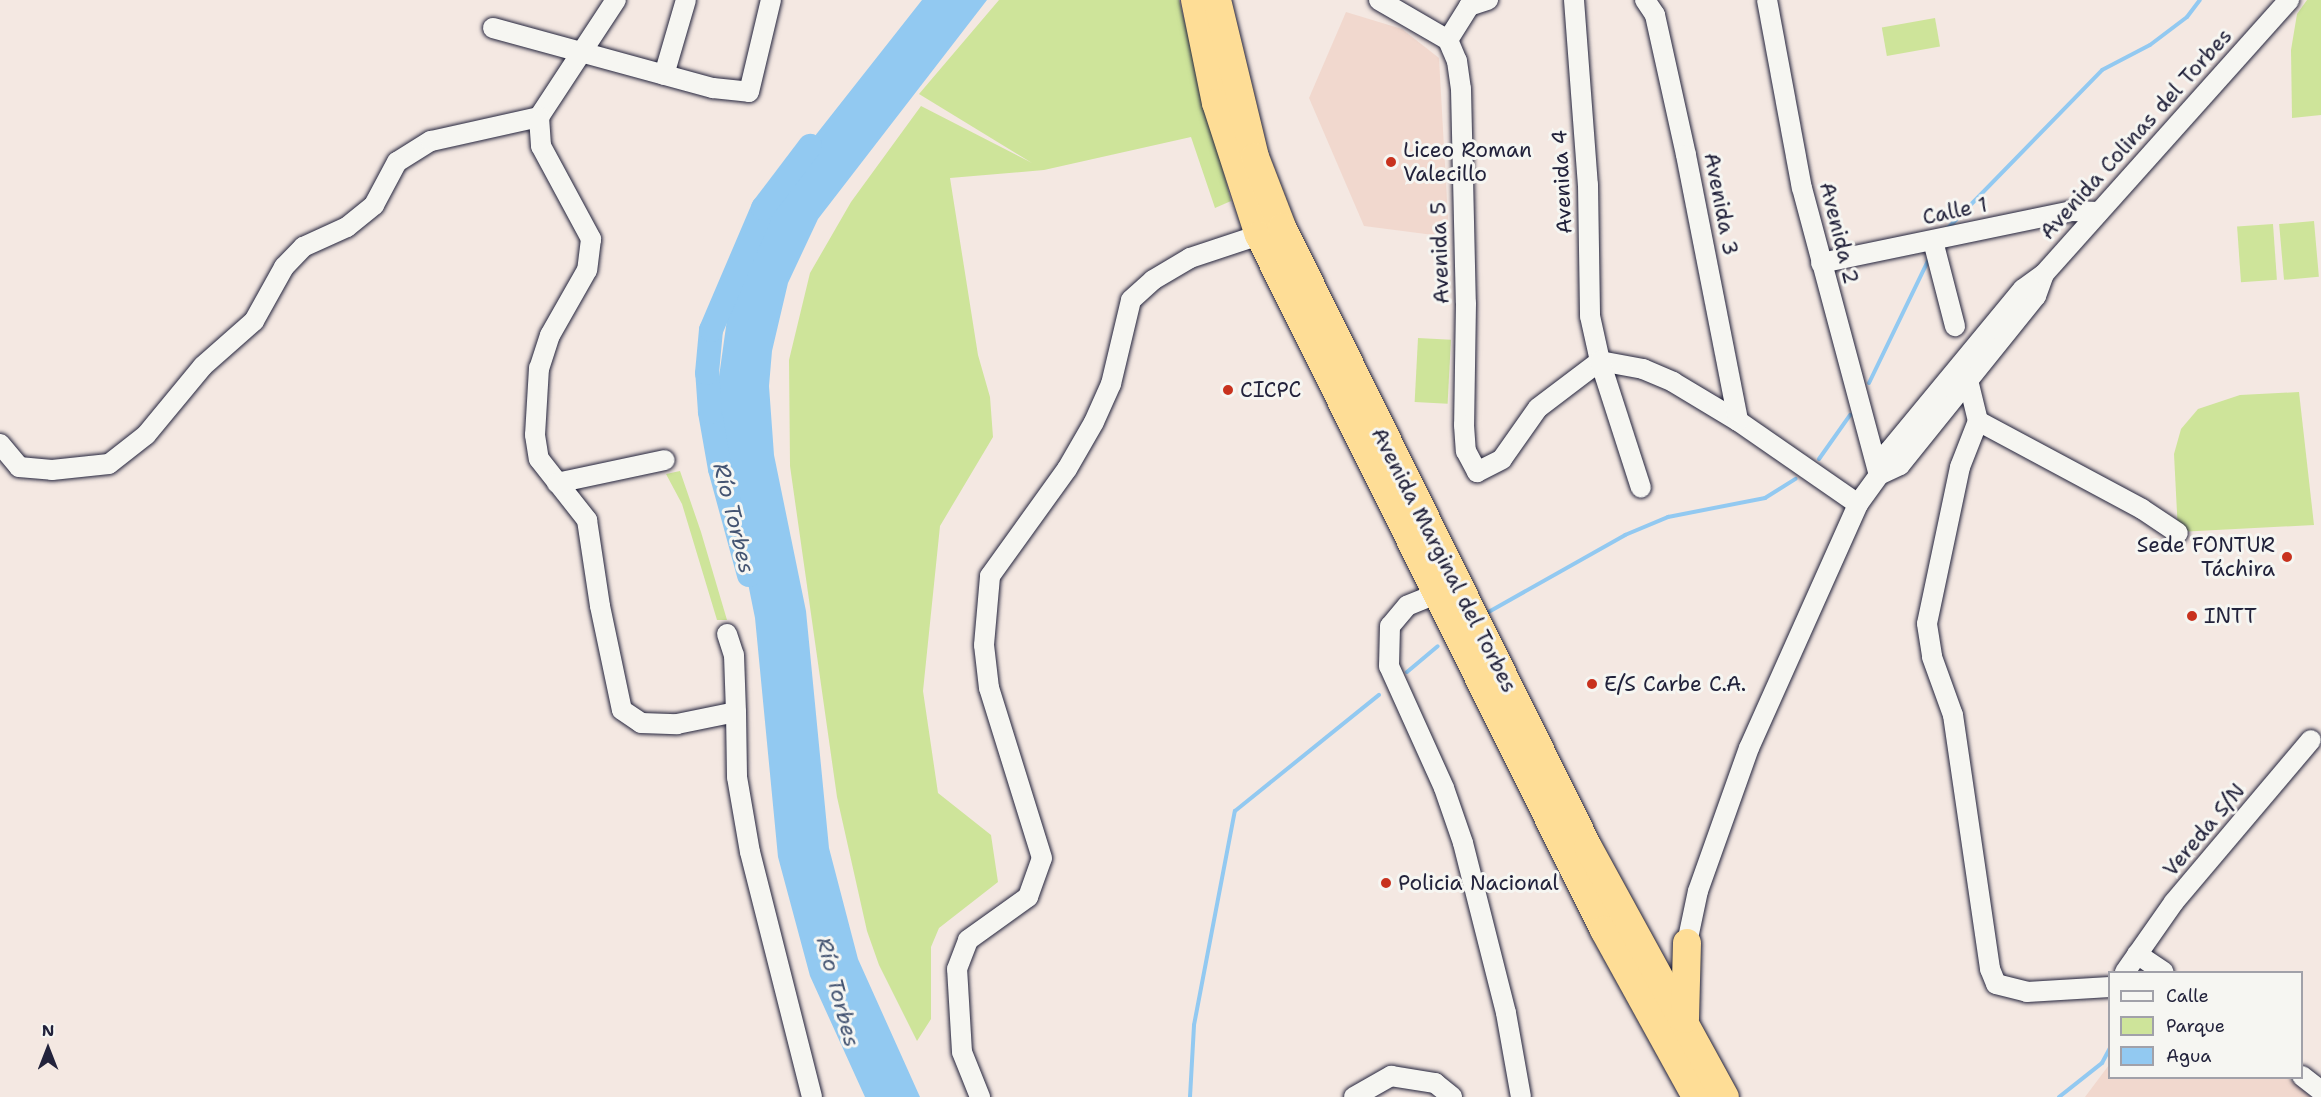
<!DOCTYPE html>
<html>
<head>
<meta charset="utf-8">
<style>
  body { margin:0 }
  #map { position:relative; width:2321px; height:1097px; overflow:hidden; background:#f4e8e2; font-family:"Shantell Sans",sans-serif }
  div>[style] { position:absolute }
  .built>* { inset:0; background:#f1d8ce }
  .green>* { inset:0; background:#cee49a; transform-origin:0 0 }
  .water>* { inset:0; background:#92c9f1 }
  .stream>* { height:4px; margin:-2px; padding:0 2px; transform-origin:2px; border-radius:2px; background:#92c9f1 }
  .river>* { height:24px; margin:-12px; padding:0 12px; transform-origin:12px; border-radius:12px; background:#92c9f1 }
  .roads { filter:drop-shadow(0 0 2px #22223b) drop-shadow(0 0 2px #22223b) }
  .minor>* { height:20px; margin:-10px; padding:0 10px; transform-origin:10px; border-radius:10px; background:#f6f6f2 }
  .highway>* { height:28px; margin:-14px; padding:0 14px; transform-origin:14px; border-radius:14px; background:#fedd96 }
  .dots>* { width:16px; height:16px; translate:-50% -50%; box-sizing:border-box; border:3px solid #f6f6f2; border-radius:50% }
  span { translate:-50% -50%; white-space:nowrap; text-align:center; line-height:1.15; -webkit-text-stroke:6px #f6f6f2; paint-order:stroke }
  .street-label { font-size:21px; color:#22223b }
  .poi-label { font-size:21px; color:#22223b }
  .left { translate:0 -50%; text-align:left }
  .right { translate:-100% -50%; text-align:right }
  .water-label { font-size:22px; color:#445472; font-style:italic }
  .legend { position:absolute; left:2108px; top:971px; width:195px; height:108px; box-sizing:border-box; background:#f6f6f2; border:2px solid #a1a1a9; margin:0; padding:8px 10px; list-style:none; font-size:18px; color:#22223b }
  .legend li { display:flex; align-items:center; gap:12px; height:30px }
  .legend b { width:30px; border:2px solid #a1a1a9 }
  .north { position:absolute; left:18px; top:1019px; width:60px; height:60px; -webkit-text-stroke:4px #f6f6f2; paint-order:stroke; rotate:0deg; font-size:16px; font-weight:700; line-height:24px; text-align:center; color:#22223b }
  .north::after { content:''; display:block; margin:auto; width:21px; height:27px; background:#22223b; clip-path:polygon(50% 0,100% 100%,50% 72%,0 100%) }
</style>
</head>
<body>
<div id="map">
  <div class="built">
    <i style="clip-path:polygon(1346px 12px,1402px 29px,1439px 58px,1449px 237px,1364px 226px,1309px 98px)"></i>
    <i style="clip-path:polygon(2109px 1065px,2110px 1078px,2288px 1078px,2311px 1097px,2085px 1097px)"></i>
  </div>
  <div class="green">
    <i style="clip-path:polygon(999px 0,1179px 0,1231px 201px,1215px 208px,1191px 137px,1044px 170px,950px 178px,978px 355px,990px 397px,993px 437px,940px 526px,923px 691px,938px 793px,991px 835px,998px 882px,939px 928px,931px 947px,931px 1019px,917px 1041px,879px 965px,867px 931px,837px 797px,790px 466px,789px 360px,810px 273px,851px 202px,921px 106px,1032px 163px,919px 94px)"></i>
    <i style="clip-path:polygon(2307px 0,2321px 0,2321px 115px,2292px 118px,2291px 50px,2297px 14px)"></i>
    <i style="left:1935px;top:18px;width:29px;height:54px;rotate:80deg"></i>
    <i style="left:2314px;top:221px;width:56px;height:35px;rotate:85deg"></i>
    <i style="left:2273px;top:224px;width:56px;height:36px;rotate:86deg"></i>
    <i style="left:1418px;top:338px;width:33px;height:64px;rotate:3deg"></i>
    <i style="clip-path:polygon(2299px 392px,2314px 525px,2178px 532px,2174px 454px,2181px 429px,2198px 409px,2240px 395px)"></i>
    <i style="clip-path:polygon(680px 471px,701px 532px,727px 620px,717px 620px,682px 504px,666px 474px)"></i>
  </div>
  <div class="water">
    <i style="clip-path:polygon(922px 0,987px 0,818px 219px,788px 283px,772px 351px,769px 386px,774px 455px,806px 611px,829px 848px,858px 959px,920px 1097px,865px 1097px,810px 976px,778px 857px,755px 618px,724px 464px,718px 384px,729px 305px,755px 229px,796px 160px)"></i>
  </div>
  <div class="stream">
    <i style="left:1947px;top:229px;width:222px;rotate:-45.7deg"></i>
    <i style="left:2102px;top:70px;width:54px;rotate:-27.5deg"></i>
    <i style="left:2150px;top:45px;width:46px;rotate:-37.1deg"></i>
    <i style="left:2187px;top:17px;width:21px;rotate:-53deg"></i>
    <i style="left:1869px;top:383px;width:140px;rotate:-64.2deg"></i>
    <i style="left:1819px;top:459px;width:54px;rotate:-54.8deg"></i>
    <i style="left:1485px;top:614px;width:161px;rotate:-29.4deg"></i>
    <i style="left:1625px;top:535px;width:47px;rotate:-22.7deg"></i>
    <i style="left:1668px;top:517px;width:99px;rotate:-11.1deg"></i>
    <i style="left:1765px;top:498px;width:36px;rotate:-32deg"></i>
    <i style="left:1407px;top:672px;width:40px;rotate:-40deg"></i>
    <i style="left:1190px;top:1097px;width:72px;rotate:-86.8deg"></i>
    <i style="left:1194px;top:1025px;width:218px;rotate:-79.2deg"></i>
    <i style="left:1235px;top:811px;width:185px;rotate:-38.9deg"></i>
    <i style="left:2059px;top:1097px;width:55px;rotate:-38.3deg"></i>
    <i style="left:2102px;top:1063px;width:17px;rotate:-62deg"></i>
  </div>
  <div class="river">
    <i style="left:749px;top:575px;width:110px;rotate:-105.3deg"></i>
    <i style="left:720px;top:469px;width:58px;rotate:-100deg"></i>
    <i style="left:710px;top:412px;width:39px;rotate:-94deg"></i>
    <i style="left:707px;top:373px;width:43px;rotate:-84.7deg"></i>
    <i style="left:711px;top:330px;width:133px;rotate:-66.9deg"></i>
    <i style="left:763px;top:208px;width:78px;rotate:-52.8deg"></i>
  </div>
  <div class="roads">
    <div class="minor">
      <i style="left:1379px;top:0;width:80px;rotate:30.1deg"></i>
      <i style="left:1448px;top:40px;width:23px;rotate:67deg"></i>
      <i style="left:1457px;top:61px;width:28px;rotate:82deg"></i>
      <i style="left:1461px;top:89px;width:214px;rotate:88.7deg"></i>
      <i style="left:1466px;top:303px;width:122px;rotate:90.9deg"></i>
      <i style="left:1464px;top:425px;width:26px;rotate:86deg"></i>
      <i style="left:1466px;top:451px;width:24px;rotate:62deg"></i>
      <i style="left:1477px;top:472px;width:28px;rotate:-27deg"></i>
      <i style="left:1502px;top:459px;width:62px;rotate:-54.8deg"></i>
      <i style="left:1538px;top:408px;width:78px;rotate:-37.2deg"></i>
      <i style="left:1600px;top:361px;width:44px;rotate:10.5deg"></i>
      <i style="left:1643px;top:369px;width:33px;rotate:23deg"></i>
      <i style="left:1673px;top:382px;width:76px;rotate:31deg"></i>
      <i style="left:1738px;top:421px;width:146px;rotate:34.7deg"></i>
      <i style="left:1574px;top:0;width:186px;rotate:85.7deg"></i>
      <i style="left:1588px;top:185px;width:131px;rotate:89.1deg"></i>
      <i style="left:1590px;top:316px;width:46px;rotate:77.5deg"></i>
      <i style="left:1600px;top:361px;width:133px;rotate:72.1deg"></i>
      <i style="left:1645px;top:0;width:18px;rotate:56deg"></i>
      <i style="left:1655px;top:15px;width:143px;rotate:77.5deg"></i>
      <i style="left:1686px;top:155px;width:271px;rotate:78.9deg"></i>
      <i style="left:1767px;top:0;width:191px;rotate:79.5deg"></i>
      <i style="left:1802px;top:188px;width:297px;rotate:75deg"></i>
      <i style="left:493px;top:28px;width:228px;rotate:15.3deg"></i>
      <i style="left:713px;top:88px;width:36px;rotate:6deg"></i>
      <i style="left:749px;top:92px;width:95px;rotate:-76.6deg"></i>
      <i style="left:1448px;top:40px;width:40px;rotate:-58deg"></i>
      <i style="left:1469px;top:6px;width:20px;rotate:-18deg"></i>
      <i style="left:664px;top:75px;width:78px;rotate:-73.7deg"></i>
      <i style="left:539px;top:117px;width:29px;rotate:86deg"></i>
      <i style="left:541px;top:146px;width:106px;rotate:61.7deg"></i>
      <i style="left:591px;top:239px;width:31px;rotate:97deg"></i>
      <i style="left:587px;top:270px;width:75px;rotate:119.6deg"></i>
      <i style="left:550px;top:335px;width:35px;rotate:108deg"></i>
      <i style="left:539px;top:368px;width:67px;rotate:93.4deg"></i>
      <i style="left:535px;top:435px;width:24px;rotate:81deg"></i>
      <i style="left:539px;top:459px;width:78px;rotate:51.8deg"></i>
      <i style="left:587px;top:520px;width:87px;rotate:81.4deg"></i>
      <i style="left:600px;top:606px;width:106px;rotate:78.1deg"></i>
      <i style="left:622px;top:710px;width:23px;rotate:34deg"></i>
      <i style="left:641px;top:723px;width:36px;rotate:2deg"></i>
      <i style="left:677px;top:724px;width:60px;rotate:-11.5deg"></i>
      <i style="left:736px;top:712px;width:65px;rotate:89.1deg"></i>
      <i style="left:737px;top:777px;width:76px;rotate:80.2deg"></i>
      <i style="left:750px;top:852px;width:253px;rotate:75.8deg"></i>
      <i style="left:539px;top:117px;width:140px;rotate:-56.7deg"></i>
      <i style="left:1933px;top:241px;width:88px;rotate:75.5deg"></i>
      <i style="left:1821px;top:263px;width:255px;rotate:-11.7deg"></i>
      <i style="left:2071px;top:211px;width:28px;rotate:2deg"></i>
      <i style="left:1968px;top:380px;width:42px;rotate:76.3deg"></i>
      <i style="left:1978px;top:421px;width:49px;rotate:111.4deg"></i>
      <i style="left:1960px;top:467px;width:160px;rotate:101.9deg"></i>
      <i style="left:1927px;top:624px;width:33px;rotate:81deg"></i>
      <i style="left:1932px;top:657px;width:62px;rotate:70.1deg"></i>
      <i style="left:1953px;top:715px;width:257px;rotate:81.7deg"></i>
      <i style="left:1990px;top:969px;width:16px;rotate:68deg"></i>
      <i style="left:1996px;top:984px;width:32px;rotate:14deg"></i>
      <i style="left:2027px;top:992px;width:83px;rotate:-3.4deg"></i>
      <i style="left:1978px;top:421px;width:186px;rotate:28.2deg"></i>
      <i style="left:2142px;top:509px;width:43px;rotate:33.7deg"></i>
      <i style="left:0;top:444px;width:30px;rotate:50deg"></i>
      <i style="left:19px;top:467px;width:33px;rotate:5deg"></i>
      <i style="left:52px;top:470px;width:57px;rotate:-6deg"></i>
      <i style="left:109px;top:464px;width:47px;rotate:-38.1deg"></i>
      <i style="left:146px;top:435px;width:89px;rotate:-50.4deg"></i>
      <i style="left:203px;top:366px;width:68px;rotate:-41.4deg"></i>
      <i style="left:254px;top:321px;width:62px;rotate:-60.9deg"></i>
      <i style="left:284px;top:267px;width:28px;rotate:-46deg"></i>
      <i style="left:303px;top:247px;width:48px;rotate:-24.4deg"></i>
      <i style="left:347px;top:227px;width:35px;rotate:-39deg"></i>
      <i style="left:374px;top:205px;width:49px;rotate:-61.9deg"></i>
      <i style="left:397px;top:162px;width:40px;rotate:-32deg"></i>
      <i style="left:431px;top:141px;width:111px;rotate:-12.5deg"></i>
      <i style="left:1879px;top:475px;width:23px;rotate:-25deg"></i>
      <i style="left:1900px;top:465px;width:217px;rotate:-51.2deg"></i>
      <i style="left:2036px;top:296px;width:23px;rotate:-70deg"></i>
      <i style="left:557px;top:483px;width:110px;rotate:-12deg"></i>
      <i style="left:1436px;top:594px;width:31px;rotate:158deg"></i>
      <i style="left:1407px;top:606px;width:26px;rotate:130deg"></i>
      <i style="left:1390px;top:626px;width:40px;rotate:91.4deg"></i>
      <i style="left:1389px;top:666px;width:134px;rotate:65.7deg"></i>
      <i style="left:1444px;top:788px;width:58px;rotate:70.9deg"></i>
      <i style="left:1463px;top:843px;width:175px;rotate:75.8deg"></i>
      <i style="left:1506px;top:1013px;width:85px;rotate:79.9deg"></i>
      <i style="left:727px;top:634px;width:22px;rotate:72deg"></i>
      <i style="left:734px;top:655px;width:57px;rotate:88deg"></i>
      <i style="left:1687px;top:943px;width:53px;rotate:-78.1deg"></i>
      <i style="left:1698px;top:891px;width:152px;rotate:-70.4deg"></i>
      <i style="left:1749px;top:748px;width:267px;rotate:-65.9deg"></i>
      <i style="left:1858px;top:504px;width:36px;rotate:-54deg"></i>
      <i style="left:1879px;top:475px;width:26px;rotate:-67deg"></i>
      <i style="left:1889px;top:451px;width:210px;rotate:-50.4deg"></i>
      <i style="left:2023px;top:289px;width:26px;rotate:-36deg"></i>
      <i style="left:2044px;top:274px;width:368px;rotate:-48.2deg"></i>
      <i style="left:2137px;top:954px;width:32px;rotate:34deg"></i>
      <i style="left:2125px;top:972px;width:85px;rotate:-55deg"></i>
      <i style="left:2174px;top:902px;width:212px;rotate:-49.8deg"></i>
      <i style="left:2302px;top:1076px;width:24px;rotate:38deg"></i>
      <i style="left:980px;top:1097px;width:48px;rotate:-111.8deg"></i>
      <i style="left:962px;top:1052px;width:83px;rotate:-93.4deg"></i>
      <i style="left:957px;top:969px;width:31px;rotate:-69deg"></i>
      <i style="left:968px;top:940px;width:74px;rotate:-35.6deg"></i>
      <i style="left:1028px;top:897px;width:41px;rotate:-70.3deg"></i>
      <i style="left:1042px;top:858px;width:178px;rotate:-107.3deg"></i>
      <i style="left:989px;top:688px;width:43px;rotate:-96.6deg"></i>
      <i style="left:984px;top:645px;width:69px;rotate:-85deg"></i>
      <i style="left:990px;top:576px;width:132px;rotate:-54.3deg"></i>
      <i style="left:1067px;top:469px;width:54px;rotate:-60.1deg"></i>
      <i style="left:1094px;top:422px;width:42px;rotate:-65.9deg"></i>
      <i style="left:1111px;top:384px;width:86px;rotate:-76.6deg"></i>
      <i style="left:1131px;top:300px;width:30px;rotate:-42deg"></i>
      <i style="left:1153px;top:280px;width:43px;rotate:-30.7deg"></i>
      <i style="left:1190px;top:258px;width:73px;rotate:-18.4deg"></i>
      <i style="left:1354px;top:1097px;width:43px;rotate:-29.6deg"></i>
      <i style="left:1391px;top:1076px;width:45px;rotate:9deg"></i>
      <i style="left:1435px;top:1083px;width:22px;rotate:39deg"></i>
    </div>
    <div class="highway">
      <i style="left:1195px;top:0;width:105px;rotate:78.5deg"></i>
      <i style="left:1216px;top:103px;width:139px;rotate:72deg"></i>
      <i style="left:1259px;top:235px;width:776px;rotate:63.6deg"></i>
      <i style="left:1604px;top:930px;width:191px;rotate:61.1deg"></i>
      <i style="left:1217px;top:0;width:162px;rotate:76.4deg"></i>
      <i style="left:1255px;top:157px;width:75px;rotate:68.9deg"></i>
      <i style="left:1282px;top:227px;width:691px;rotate:63.73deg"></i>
      <i style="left:1588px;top:847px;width:285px;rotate:61.3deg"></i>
      <i style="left:1685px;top:1019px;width:76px;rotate:-88.5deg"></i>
    </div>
  </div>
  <div class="dots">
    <i style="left:1391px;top:162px;background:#c8321e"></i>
    <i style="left:1228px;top:390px;background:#c8321e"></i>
    <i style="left:2287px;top:557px;background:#c8321e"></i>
    <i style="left:2192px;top:616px;background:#c8321e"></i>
    <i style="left:1592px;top:684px;background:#c8321e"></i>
    <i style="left:1386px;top:883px;background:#c8321e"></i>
  </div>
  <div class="street-label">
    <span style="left:2136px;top:134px;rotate:-48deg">Avenida Colinas del Torbes</span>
    <span style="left:1562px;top:182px;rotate:-93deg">Avenida 4</span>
    <span style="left:1721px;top:204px;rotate:79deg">Avenida 3</span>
    <span style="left:1955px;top:211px;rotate:-12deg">Calle 1</span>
    <span style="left:1839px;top:233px;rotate:76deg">Avenida 2</span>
    <span style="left:1440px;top:253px;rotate:-92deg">Avenida 5</span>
    <span style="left:1444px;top:560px;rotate:63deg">Avenida Marginal del Torbes</span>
    <span style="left:2204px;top:830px;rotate:-50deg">Vereda S/N</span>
  </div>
  <div class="poi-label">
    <span class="left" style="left:1403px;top:162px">Liceo Roman<br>Valecillo</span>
    <span class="left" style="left:1240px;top:390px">CICPC</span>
    <span class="right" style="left:2275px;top:557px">Sede FONTUR<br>Táchira</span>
    <span class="left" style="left:2204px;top:616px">INTT</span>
    <span class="left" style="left:1604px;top:684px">E/S Carbe C.A.</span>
    <span class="left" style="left:1398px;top:883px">Policia Nacional</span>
  </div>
  <div class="water-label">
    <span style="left:734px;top:518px;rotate:76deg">Río Torbes</span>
    <span style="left:838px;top:992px;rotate:75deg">Río Torbes</span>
  </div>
  <ul class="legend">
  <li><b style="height:8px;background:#f6f6f2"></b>Calle</li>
  <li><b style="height:16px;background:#cee49a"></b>Parque</li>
  <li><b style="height:16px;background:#92c9f1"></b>Agua</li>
  </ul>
  <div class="north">N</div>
</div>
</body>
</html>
